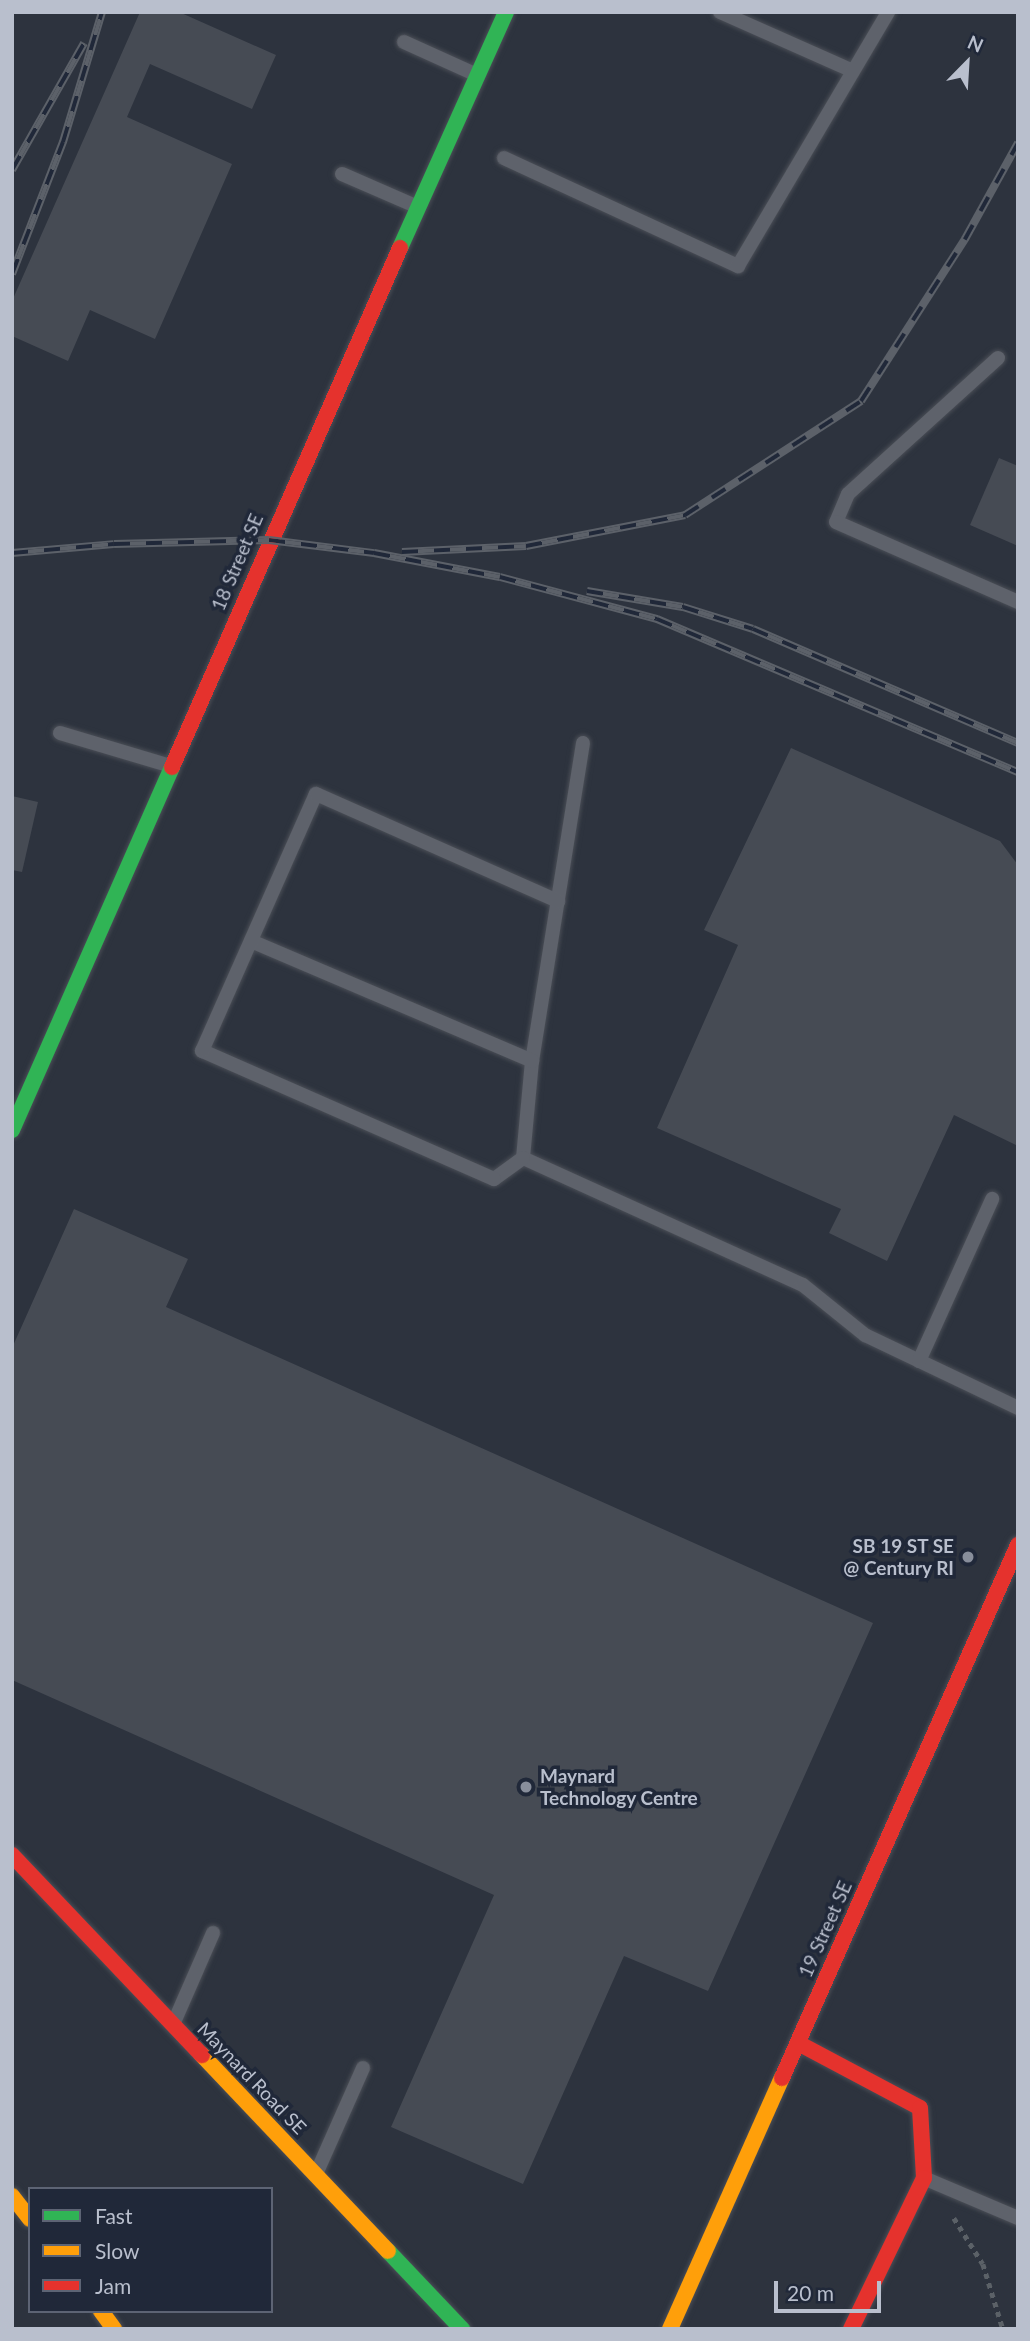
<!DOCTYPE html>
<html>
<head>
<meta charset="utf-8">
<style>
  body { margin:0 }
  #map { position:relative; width:1030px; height:2341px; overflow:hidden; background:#2d333e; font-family:Lato,sans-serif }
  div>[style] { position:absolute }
  .building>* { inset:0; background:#464b54 }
  .path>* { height:4.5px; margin-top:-2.25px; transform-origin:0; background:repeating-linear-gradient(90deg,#5b6167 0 5px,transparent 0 10px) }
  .roads { filter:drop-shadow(0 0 2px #4a4e56) drop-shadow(0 0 2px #4a4e56) }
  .lane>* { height:14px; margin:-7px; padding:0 7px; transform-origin:7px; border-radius:7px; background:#5e626b }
  .fast>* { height:16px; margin:-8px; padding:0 8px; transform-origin:8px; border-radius:8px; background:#30b455 }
  .slow>* { height:16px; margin:-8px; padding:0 8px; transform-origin:8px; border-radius:8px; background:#ff9f0a }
  .jam>* { height:16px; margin:-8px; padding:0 8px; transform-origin:8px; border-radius:8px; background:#e5322d }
  .rail>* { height:8px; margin-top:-4px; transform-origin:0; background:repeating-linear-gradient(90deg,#202839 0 16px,#5c6169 0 32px); box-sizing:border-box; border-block:2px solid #5c6169 }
  .dots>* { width:19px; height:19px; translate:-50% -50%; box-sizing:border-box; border:4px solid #202839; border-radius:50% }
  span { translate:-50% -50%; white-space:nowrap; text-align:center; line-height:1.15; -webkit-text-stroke:7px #202839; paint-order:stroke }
  .street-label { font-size:19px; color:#b9bfcd }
  .poi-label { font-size:19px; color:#b9bfcd; font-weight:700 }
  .right { translate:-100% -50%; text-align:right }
  .left { translate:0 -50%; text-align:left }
  .frame { position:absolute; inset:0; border:14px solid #b9bfcd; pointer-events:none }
  .legend { position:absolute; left:28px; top:2187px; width:245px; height:126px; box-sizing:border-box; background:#202839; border:2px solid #5d6474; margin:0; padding:9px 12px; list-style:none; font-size:21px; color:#b9bfcd }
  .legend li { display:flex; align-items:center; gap:14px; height:35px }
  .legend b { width:35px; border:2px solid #5d6474 }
  .north { position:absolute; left:932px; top:28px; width:70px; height:70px; -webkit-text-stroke:5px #202839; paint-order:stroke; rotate:24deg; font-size:19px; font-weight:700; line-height:28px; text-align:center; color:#b9bfcd }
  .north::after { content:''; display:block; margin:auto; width:24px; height:32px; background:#b9bfcd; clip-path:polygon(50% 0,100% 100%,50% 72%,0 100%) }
  .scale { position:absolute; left:774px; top:2281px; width:107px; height:32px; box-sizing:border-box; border:4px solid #b9bfcd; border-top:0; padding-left:9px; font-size:21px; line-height:24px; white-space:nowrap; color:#b9bfcd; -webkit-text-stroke:5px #202839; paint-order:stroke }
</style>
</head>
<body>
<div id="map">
  <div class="building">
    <i style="clip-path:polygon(140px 12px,179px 12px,276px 55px,252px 109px,150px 64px,127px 117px,232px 164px,155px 339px,90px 310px,68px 361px,12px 336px,12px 301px)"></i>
    <i style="clip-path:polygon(999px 458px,1018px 466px,1018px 546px,970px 525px)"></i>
    <i style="clip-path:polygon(791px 748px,1000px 841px,1018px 865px,1018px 1146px,954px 1115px,887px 1261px,829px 1233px,841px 1209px,657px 1128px,738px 945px,704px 930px)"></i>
    <i style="clip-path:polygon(12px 796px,38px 802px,22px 872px,12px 870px)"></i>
    <i style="clip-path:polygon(74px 1209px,188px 1259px,166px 1307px,873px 1623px,708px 1991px,624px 1956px,523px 2184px,391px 2127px,494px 1895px,12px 1680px,12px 1348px)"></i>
  </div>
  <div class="path">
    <i style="left:954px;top:2218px;width:54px;rotate:57.8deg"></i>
    <i style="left:983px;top:2264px;width:68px;rotate:72.9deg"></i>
  </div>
  <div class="roads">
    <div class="lane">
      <i style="left:720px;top:12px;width:145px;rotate:23.9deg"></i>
      <i style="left:404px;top:42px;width:80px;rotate:24.3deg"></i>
      <i style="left:504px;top:158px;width:258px;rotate:24.8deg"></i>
      <i style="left:738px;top:266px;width:295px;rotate:-59.4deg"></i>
      <i style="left:342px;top:174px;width:83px;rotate:23.5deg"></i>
      <i style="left:998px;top:358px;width:202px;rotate:137.8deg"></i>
      <i style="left:848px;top:494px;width:30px;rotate:113deg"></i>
      <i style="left:836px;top:522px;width:199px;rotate:23.7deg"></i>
      <i style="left:60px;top:733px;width:116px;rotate:16.6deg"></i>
      <i style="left:583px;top:743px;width:322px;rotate:99.1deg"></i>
      <i style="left:532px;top:1061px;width:97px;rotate:95.3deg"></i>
      <i style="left:523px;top:1158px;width:307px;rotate:24.4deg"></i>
      <i style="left:803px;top:1285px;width:80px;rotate:38.9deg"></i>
      <i style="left:865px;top:1335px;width:170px;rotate:25.5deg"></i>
      <i style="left:251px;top:941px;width:306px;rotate:23.1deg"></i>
      <i style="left:523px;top:1158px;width:36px;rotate:144deg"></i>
      <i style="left:494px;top:1179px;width:319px;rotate:-156.3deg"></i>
      <i style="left:202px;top:1051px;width:281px;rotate:-66.1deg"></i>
      <i style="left:316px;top:794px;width:265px;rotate:23.9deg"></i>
      <i style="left:919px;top:1361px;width:178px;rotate:-65.7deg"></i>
      <i style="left:175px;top:2020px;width:95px;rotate:-66.4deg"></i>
      <i style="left:316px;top:2174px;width:116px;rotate:-66.1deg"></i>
      <i style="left:926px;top:2179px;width:100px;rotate:23deg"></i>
    </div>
    <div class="fast">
      <i style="left:400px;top:248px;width:259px;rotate:-65.8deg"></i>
      <i style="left:12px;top:1130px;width:397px;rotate:-66.2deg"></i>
      <i style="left:388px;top:2251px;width:108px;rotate:46.5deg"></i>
    </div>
    <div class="slow">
      <i style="left:202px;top:2055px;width:270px;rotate:46.5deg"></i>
      <i style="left:12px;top:2196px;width:29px;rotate:52deg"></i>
      <i style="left:101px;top:2311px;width:22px;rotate:54deg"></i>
      <i style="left:670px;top:2329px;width:275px;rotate:-66deg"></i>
    </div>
    <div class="jam">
      <i style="left:172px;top:767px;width:567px;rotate:-66.28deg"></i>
      <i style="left:12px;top:1855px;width:276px;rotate:46.5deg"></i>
      <i style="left:798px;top:2043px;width:138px;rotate:28deg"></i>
      <i style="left:920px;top:2108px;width:70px;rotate:86.7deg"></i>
      <i style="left:924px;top:2178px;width:168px;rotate:115.8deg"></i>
      <i style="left:782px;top:2078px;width:583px;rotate:-66.12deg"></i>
    </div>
  </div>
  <div class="rail">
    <i style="left:12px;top:170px;width:146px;rotate:-60.4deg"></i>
    <i style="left:12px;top:274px;width:142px;rotate:-68.9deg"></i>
    <i style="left:63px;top:142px;width:136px;rotate:-73.3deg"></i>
    <i style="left:402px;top:552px;width:124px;rotate:-2.8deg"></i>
    <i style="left:526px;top:546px;width:162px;rotate:-11deg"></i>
    <i style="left:685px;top:515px;width:210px;rotate:-32.9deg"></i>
    <i style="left:861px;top:401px;width:193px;rotate:-57.3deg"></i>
    <i style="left:965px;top:239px;width:110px;rotate:-61.1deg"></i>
    <i style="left:12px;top:553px;width:102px;rotate:-5deg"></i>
    <i style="left:114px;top:544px;width:155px;rotate:-1.5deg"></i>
    <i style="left:269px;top:540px;width:106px;rotate:7.1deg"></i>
    <i style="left:374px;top:553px;width:128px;rotate:10.8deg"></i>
    <i style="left:500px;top:577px;width:163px;rotate:15deg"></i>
    <i style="left:657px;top:619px;width:392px;rotate:23deg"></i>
    <i style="left:587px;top:591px;width:97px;rotate:9.5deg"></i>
    <i style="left:683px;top:607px;width:73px;rotate:17.4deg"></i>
    <i style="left:753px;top:629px;width:288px;rotate:23.3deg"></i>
  </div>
  <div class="dots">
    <i style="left:968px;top:1557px;background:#888e9b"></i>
    <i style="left:526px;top:1787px;background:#888e9b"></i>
  </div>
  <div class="street-label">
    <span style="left:237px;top:562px;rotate:-67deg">18 Street SE</span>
    <span style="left:825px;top:1929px;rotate:-66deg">19 Street SE</span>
    <span style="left:252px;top:2078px;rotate:46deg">Maynard Road SE</span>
  </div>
  <div class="poi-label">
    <span class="right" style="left:954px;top:1557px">SB 19 ST SE<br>@ Century RI</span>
    <span class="left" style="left:540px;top:1787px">Maynard<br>Technology Centre</span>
  </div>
  <div class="frame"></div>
  <ul class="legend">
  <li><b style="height:9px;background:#30b455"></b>Fast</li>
  <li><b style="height:9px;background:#ff9f0a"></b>Slow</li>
  <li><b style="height:9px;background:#e5322d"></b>Jam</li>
  </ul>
  <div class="north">N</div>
  <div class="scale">20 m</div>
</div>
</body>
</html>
